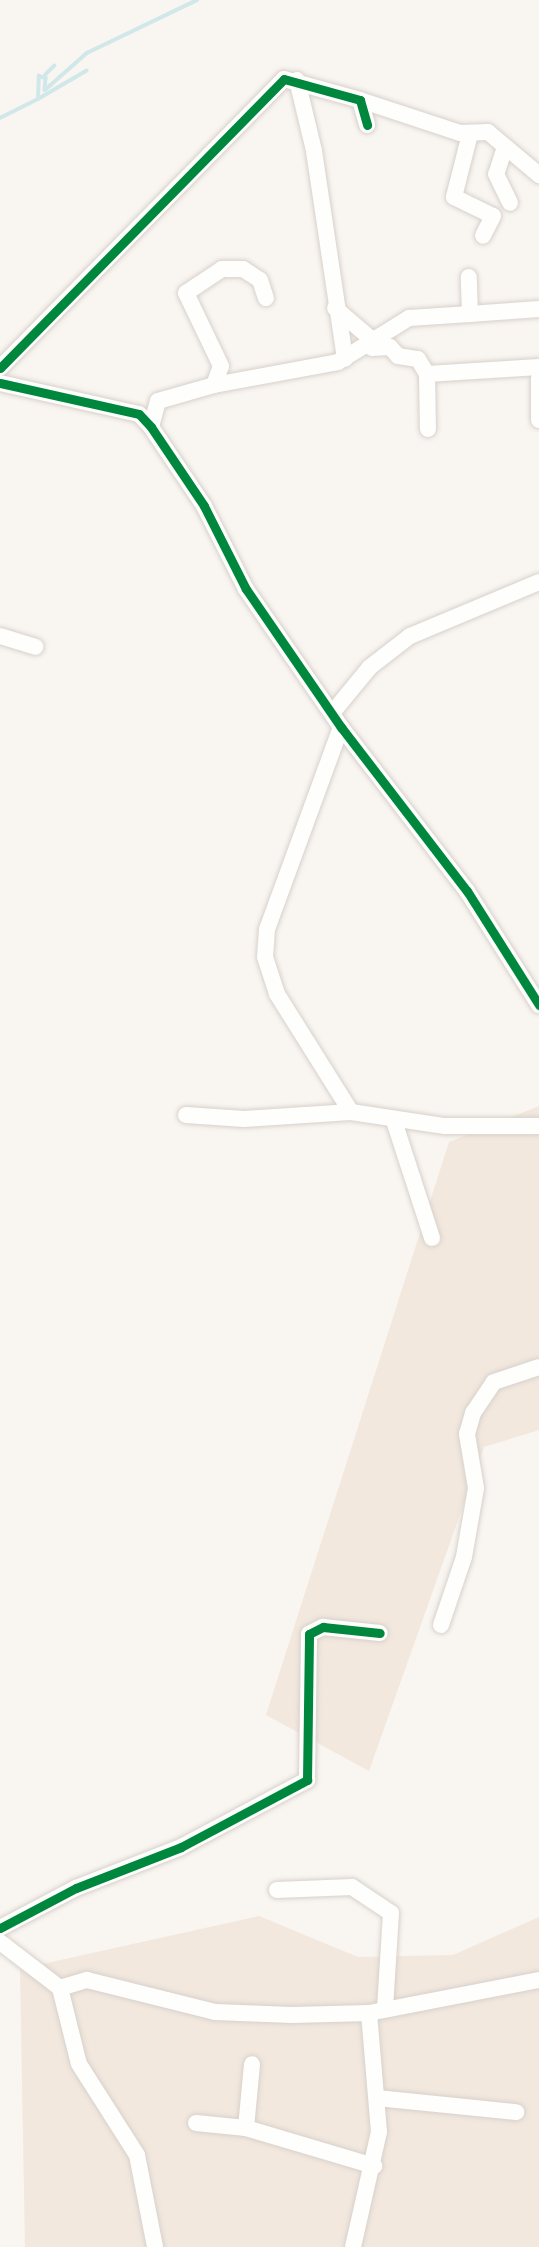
<!DOCTYPE html>
<html>
<head>
<meta charset="utf-8">
<style>
  body { margin:0 }
  #map { position:relative; width:539px; height:2247px; overflow:hidden; background:#f9f5f0; font-family:"Asap Condensed",sans-serif }
  div>[style] { position:absolute }
  .residential>* { inset:0; background:#f2e8de }
  .stream>* { height:3.5px; margin:-1.75px; padding:0 1.75px; transform-origin:1.75px; border-radius:1.75px; background:#d0e8ea }
  .roads { filter:drop-shadow(0 0 2px #d7d1cb) drop-shadow(0 0 2px #d7d1cb) }
  .minor>* { height:16px; margin:-8px; padding:0 8px; transform-origin:8px; border-radius:8px; background:#fefefd }
  .cycleway>* { height:9px; margin:-4.5px; padding:0 4.5px; transform-origin:4.5px; border-radius:4.5px; background:#00873e }
  span { translate:-50% -50%; white-space:nowrap; text-align:center; line-height:1.15; -webkit-text-stroke:5px #fffaf3; paint-order:stroke }
</style>
</head>
<body>
<div id="map">
  <div class="residential">
    <i style="clip-path:polygon(539px 1106px,539px 1430px,484px 1447px,369px 1771px,266px 1715px,449px 1142px)"></i>
    <i style="clip-path:polygon(259px 1916px,358px 1957px,453px 1955px,539px 1917px,539px 2247px,25px 2247px,20px 1969px)"></i>
  </div>
  <div class="stream">
    <i style="left:45px;top:75px;width:13px;rotate:-45deg"></i>
    <i style="left:38px;top:99px;width:56px;rotate:-30.3deg"></i>
    <i style="left:0;top:118px;width:42px;rotate:-26.6deg"></i>
    <i style="left:38px;top:99px;width:23px;rotate:-88deg"></i>
    <i style="left:39px;top:76px;width:7px;rotate:16deg"></i>
    <i style="left:46px;top:78px;width:12px;rotate:95deg"></i>
    <i style="left:45px;top:90px;width:56px;rotate:-41.4deg"></i>
    <i style="left:87px;top:53px;width:122px;rotate:-25.7deg"></i>
  </div>
  <div class="roads">
    <div class="minor">
      <i style="left:297px;top:80px;width:73px;rotate:76.5deg"></i>
      <i style="left:314px;top:151px;width:210px;rotate:81.5deg"></i>
      <i style="left:360px;top:100px;width:105px;rotate:18.3deg"></i>
      <i style="left:460px;top:133px;width:28px;rotate:-2deg"></i>
      <i style="left:488px;top:132px;width:67px;rotate:40.1deg"></i>
      <i style="left:470px;top:134px;width:65px;rotate:104.3deg"></i>
      <i style="left:454px;top:197px;width:43px;rotate:26deg"></i>
      <i style="left:493px;top:216px;width:22px;rotate:117deg"></i>
      <i style="left:505px;top:147px;width:28px;rotate:108deg"></i>
      <i style="left:496px;top:174px;width:32px;rotate:64deg"></i>
      <i style="left:335px;top:308px;width:55px;rotate:40.6deg"></i>
      <i style="left:470px;top:314px;width:69px;rotate:-4.1deg"></i>
      <i style="left:372px;top:348px;width:18px;rotate:-3deg"></i>
      <i style="left:390px;top:347px;width:12px;rotate:48deg"></i>
      <i style="left:398px;top:356px;width:20px;rotate:9deg"></i>
      <i style="left:418px;top:359px;width:17px;rotate:59deg"></i>
      <i style="left:427px;top:374px;width:112px;rotate:-3.6deg"></i>
      <i style="left:0;top:368px;width:405px;rotate:-45.5deg"></i>
      <i style="left:284px;top:79px;width:79px;rotate:15.4deg"></i>
      <i style="left:360px;top:100px;width:26px;rotate:74deg"></i>
      <i style="left:427px;top:374px;width:55px;rotate:89deg"></i>
      <i style="left:539px;top:378px;width:42px;rotate:90deg"></i>
      <i style="left:0;top:383px;width:142px;rotate:12.6deg"></i>
      <i style="left:139px;top:414px;width:18px;rotate:47deg"></i>
      <i style="left:151px;top:427px;width:95px;rotate:56.1deg"></i>
      <i style="left:204px;top:506px;width:93px;rotate:63.2deg"></i>
      <i style="left:246px;top:589px;width:168px;rotate:55.5deg"></i>
      <i style="left:341px;top:727px;width:207px;rotate:52.5deg"></i>
      <i style="left:467px;top:891px;width:135px;rotate:57.7deg"></i>
      <i style="left:214px;top:385px;width:126px;rotate:-10.5deg"></i>
      <i style="left:338px;top:362px;width:84px;rotate:-31.8deg"></i>
      <i style="left:409px;top:318px;width:61px;rotate:-3.8deg"></i>
      <i style="left:470px;top:314px;width:37px;rotate:-92deg"></i>
      <i style="left:151px;top:427px;width:27px;rotate:-75deg"></i>
      <i style="left:158px;top:401px;width:58px;rotate:-15.9deg"></i>
      <i style="left:214px;top:385px;width:20px;rotate:-70deg"></i>
      <i style="left:221px;top:366px;width:81px;rotate:-115.6deg"></i>
      <i style="left:186px;top:293px;width:43px;rotate:-33.7deg"></i>
      <i style="left:222px;top:269px;width:21px"></i>
      <i style="left:243px;top:269px;width:20px;rotate:33deg"></i>
      <i style="left:260px;top:280px;width:19px;rotate:72deg"></i>
      <i style="left:0;top:636px;width:37px;rotate:17deg"></i>
      <i style="left:333px;top:712px;width:58px;rotate:-50.6deg"></i>
      <i style="left:370px;top:667px;width:51px;rotate:-37.8deg"></i>
      <i style="left:410px;top:636px;width:140px;rotate:-22.7deg"></i>
      <i style="left:341px;top:727px;width:215px;rotate:110.1deg"></i>
      <i style="left:267px;top:929px;width:28px;rotate:94deg"></i>
      <i style="left:265px;top:957px;width:39px;rotate:72deg"></i>
      <i style="left:277px;top:994px;width:139px;rotate:57.9deg"></i>
      <i style="left:186px;top:1115px;width:58px;rotate:3.9deg"></i>
      <i style="left:244px;top:1119px;width:107px;rotate:-3.7deg"></i>
      <i style="left:351px;top:1112px;width:95px;rotate:8.5deg"></i>
      <i style="left:445px;top:1126px;width:94px"></i>
      <i style="left:394px;top:1121px;width:123px;rotate:72deg"></i>
      <i style="left:441px;top:1625px;width:72px;rotate:-71.3deg"></i>
      <i style="left:464px;top:1557px;width:70px;rotate:-80.1deg"></i>
      <i style="left:476px;top:1488px;width:55px;rotate:-99.5deg"></i>
      <i style="left:467px;top:1434px;width:22px;rotate:-74deg"></i>
      <i style="left:473px;top:1413px;width:37px;rotate:-56deg"></i>
      <i style="left:494px;top:1382px;width:47px;rotate:-18.4deg"></i>
      <i style="left:277px;top:1890px;width:75px;rotate:-2.3deg"></i>
      <i style="left:352px;top:1887px;width:47px;rotate:33.7deg"></i>
      <i style="left:391px;top:1913px;width:96px;rotate:93.6deg"></i>
      <i style="left:0;top:1928px;width:86px;rotate:-27.8deg"></i>
      <i style="left:76px;top:1888px;width:113px;rotate:-21.3deg"></i>
      <i style="left:181px;top:1847px;width:143px;rotate:-28deg"></i>
      <i style="left:307px;top:1780px;width:146px;rotate:-89.2deg"></i>
      <i style="left:309px;top:1634px;width:16px;rotate:-27deg"></i>
      <i style="left:323px;top:1627px;width:57px;rotate:6deg"></i>
      <i style="left:0;top:1942px;width:76px;rotate:37.5deg"></i>
      <i style="left:60px;top:1988px;width:78px;rotate:76deg"></i>
      <i style="left:79px;top:2064px;width:108px;rotate:57.5deg"></i>
      <i style="left:137px;top:2155px;width:94px;rotate:78.9deg"></i>
      <i style="left:60px;top:1988px;width:28px;rotate:-17deg"></i>
      <i style="left:87px;top:1980px;width:132px;rotate:14deg"></i>
      <i style="left:215px;top:2012px;width:77px;rotate:2.2deg"></i>
      <i style="left:292px;top:2015px;width:77px;rotate:-1.5deg"></i>
      <i style="left:369px;top:2013px;width:173px;rotate:-11deg"></i>
      <i style="left:377px;top:2098px;width:140px;rotate:5.8deg"></i>
      <i style="left:196px;top:2123px;width:50px;rotate:5.7deg"></i>
      <i style="left:246px;top:2128px;width:134px;rotate:16.5deg"></i>
      <i style="left:246px;top:2128px;width:64px;rotate:-84.6deg"></i>
      <i style="left:353px;top:2247px;width:118px;rotate:-77.3deg"></i>
      <i style="left:379px;top:2132px;width:119px;rotate:-94.8deg"></i>
    </div>
  </div>
  <div class="cycleway">
    <i style="left:0;top:368px;width:405px;rotate:-45.5deg"></i>
    <i style="left:284px;top:79px;width:79px;rotate:15.4deg"></i>
    <i style="left:360px;top:100px;width:26px;rotate:74deg"></i>
    <i style="left:0;top:383px;width:142px;rotate:12.6deg"></i>
    <i style="left:139px;top:414px;width:18px;rotate:47deg"></i>
    <i style="left:151px;top:427px;width:95px;rotate:56.1deg"></i>
    <i style="left:204px;top:506px;width:93px;rotate:63.2deg"></i>
    <i style="left:246px;top:589px;width:168px;rotate:55.5deg"></i>
    <i style="left:341px;top:727px;width:207px;rotate:52.5deg"></i>
    <i style="left:467px;top:891px;width:135px;rotate:57.7deg"></i>
    <i style="left:0;top:1928px;width:86px;rotate:-27.8deg"></i>
    <i style="left:76px;top:1888px;width:113px;rotate:-21.3deg"></i>
    <i style="left:181px;top:1847px;width:143px;rotate:-28deg"></i>
    <i style="left:307px;top:1780px;width:146px;rotate:-89.2deg"></i>
    <i style="left:309px;top:1634px;width:16px;rotate:-27deg"></i>
    <i style="left:323px;top:1627px;width:57px;rotate:6deg"></i>
  </div>
</div>
</body>
</html>
